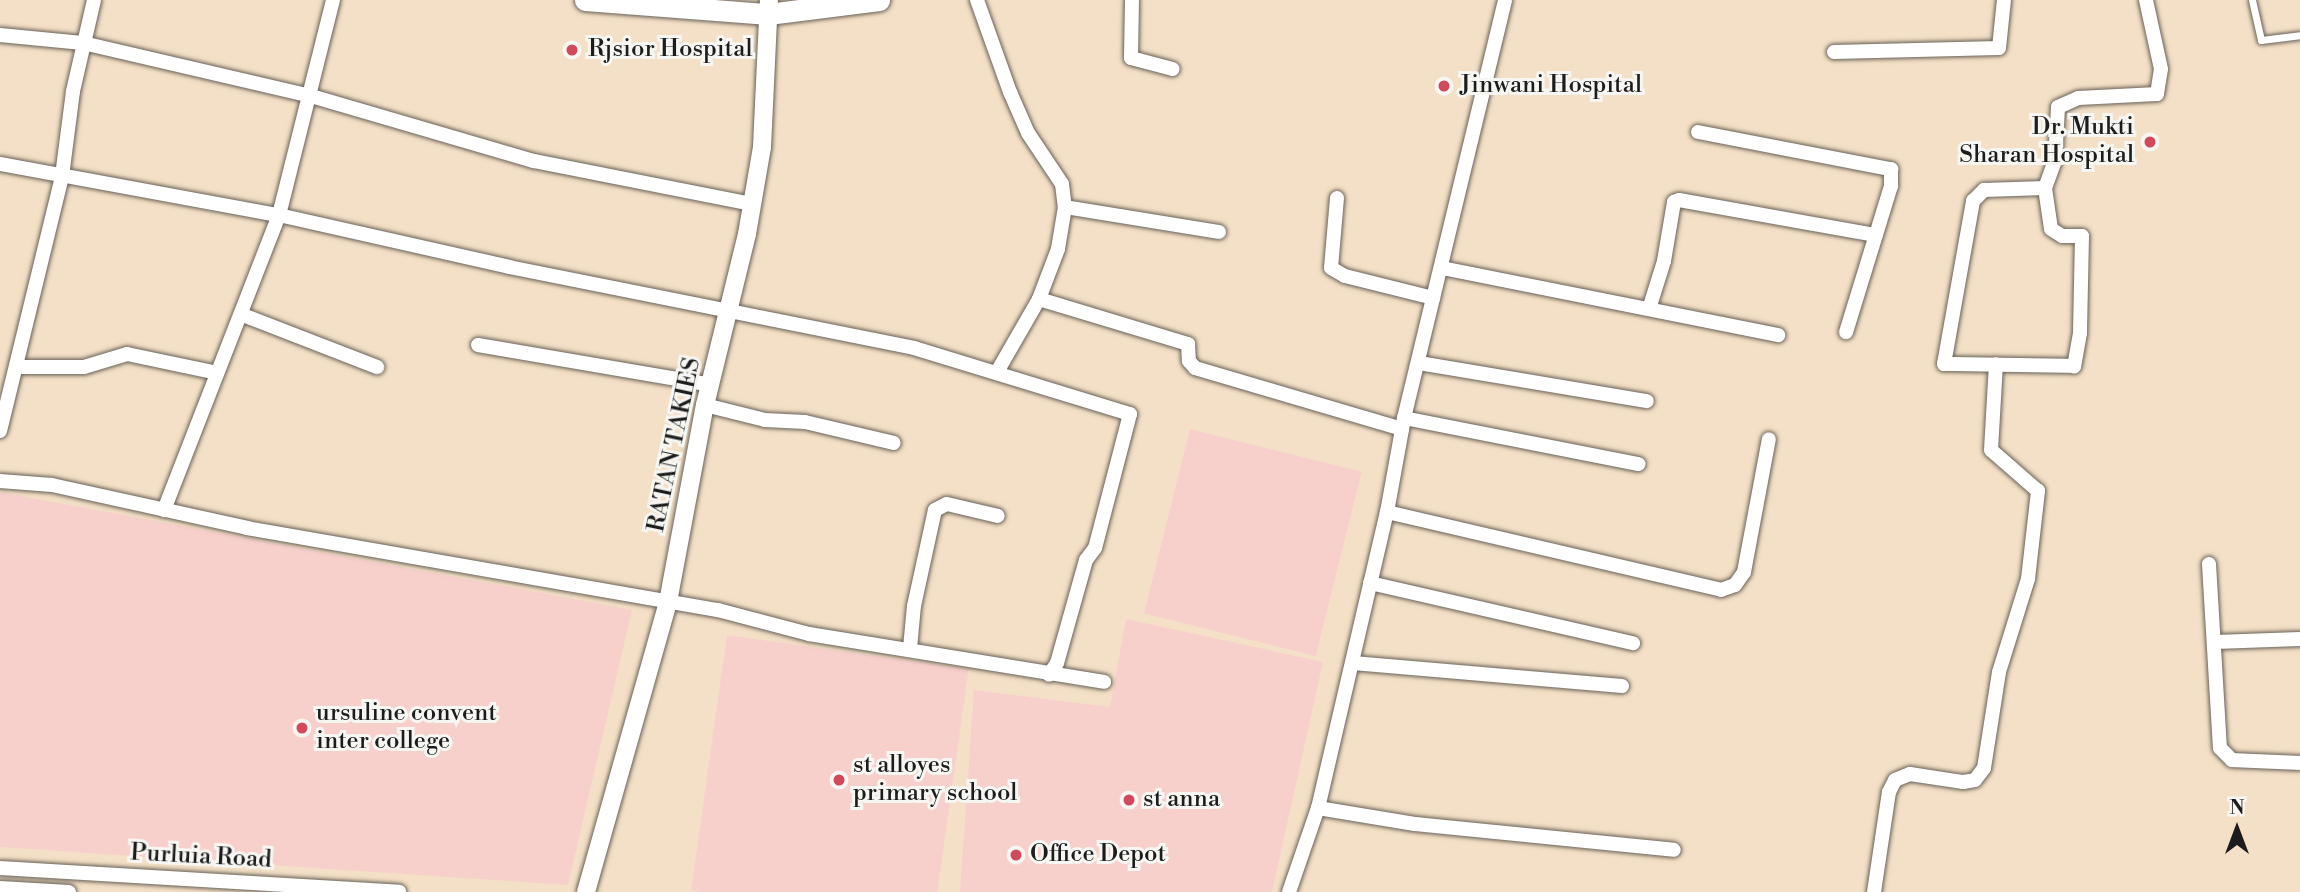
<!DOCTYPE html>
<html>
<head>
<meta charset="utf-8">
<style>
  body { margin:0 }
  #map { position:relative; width:2300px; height:892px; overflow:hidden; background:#f4e0c6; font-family:"Libre Bodoni",serif }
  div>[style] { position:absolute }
  .built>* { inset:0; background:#f7d0cc; transform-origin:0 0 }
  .roads { filter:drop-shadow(0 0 2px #686158) drop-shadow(0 0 2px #686158) }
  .service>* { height:7px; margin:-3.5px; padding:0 3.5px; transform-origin:3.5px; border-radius:3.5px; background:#fff }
  .minor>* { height:14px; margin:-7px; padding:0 7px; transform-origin:7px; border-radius:7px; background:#fff }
  .tertiary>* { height:18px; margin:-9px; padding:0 9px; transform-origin:9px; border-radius:9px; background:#fff }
  .secondary>* { height:21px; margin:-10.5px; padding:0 10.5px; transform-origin:10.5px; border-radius:10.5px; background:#fff }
  .dots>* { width:19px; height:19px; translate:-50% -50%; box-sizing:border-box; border:4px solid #f6f6f2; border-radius:50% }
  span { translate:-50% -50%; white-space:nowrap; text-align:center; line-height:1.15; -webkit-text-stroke:6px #f6f6f2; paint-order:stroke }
  .poi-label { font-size:24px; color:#1c1c1c }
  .left { translate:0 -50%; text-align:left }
  .right { translate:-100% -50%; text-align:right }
  .street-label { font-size:24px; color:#1c1c1c }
  .north { position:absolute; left:2202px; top:794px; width:70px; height:70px; -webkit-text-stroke:5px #f6f6f2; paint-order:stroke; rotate:0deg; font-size:19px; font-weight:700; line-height:28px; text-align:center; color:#1c1c1c }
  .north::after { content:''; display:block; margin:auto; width:24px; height:32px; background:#1c1c1c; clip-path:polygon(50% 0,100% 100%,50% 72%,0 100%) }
</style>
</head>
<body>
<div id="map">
  <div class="built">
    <i style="left:1190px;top:429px;width:177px;height:190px;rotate:14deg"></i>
    <i style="clip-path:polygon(0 492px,632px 610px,568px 885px,0 847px)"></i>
    <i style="clip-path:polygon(1126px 619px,1323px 662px,1272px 892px,960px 892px,974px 690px,1110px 707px)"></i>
    <i style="left:727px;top:635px;width:244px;height:258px;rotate:8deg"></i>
  </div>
  <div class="roads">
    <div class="service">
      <i style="left:2252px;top:0;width:41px;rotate:77.3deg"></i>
      <i style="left:2261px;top:40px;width:39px;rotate:-7deg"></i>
    </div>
    <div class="minor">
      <i style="left:977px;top:0;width:98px;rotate:70.3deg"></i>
      <i style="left:1010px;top:92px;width:45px;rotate:66.3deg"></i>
      <i style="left:1028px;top:133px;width:61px;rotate:56.3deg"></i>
      <i style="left:1062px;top:184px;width:23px;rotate:83deg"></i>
      <i style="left:1065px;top:207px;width:43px;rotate:99.5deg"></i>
      <i style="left:1058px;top:249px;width:53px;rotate:110.8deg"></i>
      <i style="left:1039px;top:299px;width:84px;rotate:119.9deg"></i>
      <i style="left:1132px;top:0;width:58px;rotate:91deg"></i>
      <i style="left:1131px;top:58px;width:43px;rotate:14.7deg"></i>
      <i style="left:0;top:35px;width:83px;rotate:5.5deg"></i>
      <i style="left:83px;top:43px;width:234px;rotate:13.1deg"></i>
      <i style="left:311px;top:96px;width:232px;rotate:16.3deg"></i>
      <i style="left:534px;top:161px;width:222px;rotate:11.2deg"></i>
      <i style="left:1834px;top:52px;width:165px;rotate:-1.4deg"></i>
      <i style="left:1999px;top:48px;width:48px;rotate:-84.1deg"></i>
      <i style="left:1698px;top:132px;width:197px;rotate:10.9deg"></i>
      <i style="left:1891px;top:169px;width:17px;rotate:90deg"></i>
      <i style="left:1891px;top:186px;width:153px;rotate:107.1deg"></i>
      <i style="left:0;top:164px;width:284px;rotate:10.4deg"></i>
      <i style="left:279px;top:215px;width:236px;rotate:12.7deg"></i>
      <i style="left:509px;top:267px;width:413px;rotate:11.3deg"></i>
      <i style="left:914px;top:348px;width:226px;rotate:17deg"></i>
      <i style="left:1130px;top:414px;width:138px;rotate:104.6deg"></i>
      <i style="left:1095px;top:548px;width:15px;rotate:127deg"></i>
      <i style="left:1086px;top:560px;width:107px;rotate:105.7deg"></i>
      <i style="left:1057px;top:663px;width:14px;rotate:124deg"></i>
      <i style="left:2045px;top:188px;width:41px;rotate:81.7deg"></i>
      <i style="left:2051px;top:229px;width:13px;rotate:32deg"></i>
      <i style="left:2062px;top:236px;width:20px"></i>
      <i style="left:2082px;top:236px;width:97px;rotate:91.2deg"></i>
      <i style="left:2080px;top:333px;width:34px;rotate:100deg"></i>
      <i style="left:2074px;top:366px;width:130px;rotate:-179.1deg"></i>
      <i style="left:1944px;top:364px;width:166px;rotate:-79.9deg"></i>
      <i style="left:1973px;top:201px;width:16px;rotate:-45deg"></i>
      <i style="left:1984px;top:190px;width:61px;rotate:-1.9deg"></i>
      <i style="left:2045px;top:188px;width:29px;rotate:-70deg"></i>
      <i style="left:2055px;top:161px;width:54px;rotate:-86.8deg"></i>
      <i style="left:2058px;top:107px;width:22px;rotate:-24deg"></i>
      <i style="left:2078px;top:98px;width:79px;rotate:-2.9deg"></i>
      <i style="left:2157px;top:94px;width:25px;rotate:-81deg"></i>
      <i style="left:2161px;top:69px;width:71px;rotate:-102.3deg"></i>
      <i style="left:1337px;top:198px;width:70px;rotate:94.9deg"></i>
      <i style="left:1331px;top:268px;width:16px;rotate:30deg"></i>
      <i style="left:1345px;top:276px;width:91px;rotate:14deg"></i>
      <i style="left:1065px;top:207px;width:156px;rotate:9.2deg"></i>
      <i style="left:1442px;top:268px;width:343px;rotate:11.3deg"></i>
      <i style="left:1039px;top:299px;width:156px;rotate:16.8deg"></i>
      <i style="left:1188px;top:344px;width:17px;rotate:87deg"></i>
      <i style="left:1189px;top:361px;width:9px;rotate:49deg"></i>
      <i style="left:1195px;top:368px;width:216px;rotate:16.4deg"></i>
      <i style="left:1649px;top:309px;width:50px;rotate:-72.6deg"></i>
      <i style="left:1664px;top:261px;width:60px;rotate:-80.4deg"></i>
      <i style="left:1674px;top:202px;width:5px;rotate:-22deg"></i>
      <i style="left:1679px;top:200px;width:200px;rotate:10.1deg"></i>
      <i style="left:243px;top:315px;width:144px;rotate:21.2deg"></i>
      <i style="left:478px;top:345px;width:236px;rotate:9.7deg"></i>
      <i style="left:1419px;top:363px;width:231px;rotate:9.5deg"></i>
      <i style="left:18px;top:367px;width:66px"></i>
      <i style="left:84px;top:367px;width:45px;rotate:-16.8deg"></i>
      <i style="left:127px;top:354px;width:92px;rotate:11.9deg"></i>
      <i style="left:705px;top:405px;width:62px;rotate:14deg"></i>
      <i style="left:765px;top:420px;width:40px;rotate:2.9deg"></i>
      <i style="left:805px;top:422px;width:91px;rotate:13.3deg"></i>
      <i style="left:1404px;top:418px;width:239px;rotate:11.1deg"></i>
      <i style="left:0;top:431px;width:262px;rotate:-76.3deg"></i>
      <i style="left:62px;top:176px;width:86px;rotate:-82.6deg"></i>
      <i style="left:73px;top:91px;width:93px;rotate:-77deg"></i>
      <i style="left:0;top:481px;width:52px;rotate:4.4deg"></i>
      <i style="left:52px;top:485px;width:200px;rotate:12.4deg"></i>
      <i style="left:247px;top:528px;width:478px;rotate:9.9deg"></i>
      <i style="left:718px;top:610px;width:94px;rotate:14.8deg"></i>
      <i style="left:809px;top:634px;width:299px;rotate:9.2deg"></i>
      <i style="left:164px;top:510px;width:317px;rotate:-68.7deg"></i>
      <i style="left:279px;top:215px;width:222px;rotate:-75.9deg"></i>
      <i style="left:1387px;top:512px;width:343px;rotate:13.1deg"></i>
      <i style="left:1721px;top:590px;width:15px;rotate:-20deg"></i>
      <i style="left:1735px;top:585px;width:16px;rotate:-55deg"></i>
      <i style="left:1744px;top:572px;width:135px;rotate:-79.4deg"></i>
      <i style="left:2209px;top:564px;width:184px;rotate:86.6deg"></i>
      <i style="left:2220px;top:748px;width:17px;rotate:45deg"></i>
      <i style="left:2232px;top:760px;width:68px;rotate:2.5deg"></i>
      <i style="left:1370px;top:583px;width:270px;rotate:12.9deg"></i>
      <i style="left:2215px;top:642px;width:85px;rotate:-2deg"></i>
      <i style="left:910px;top:648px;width:42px;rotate:-84.6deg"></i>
      <i style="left:914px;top:606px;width:98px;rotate:-77.7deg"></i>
      <i style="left:935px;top:510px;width:13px;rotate:-27deg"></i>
      <i style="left:947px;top:504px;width:52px;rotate:13.2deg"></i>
      <i style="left:1353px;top:663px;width:270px;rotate:4.9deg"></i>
      <i style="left:1318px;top:808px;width:98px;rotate:9.4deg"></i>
      <i style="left:1415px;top:824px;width:260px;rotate:5.7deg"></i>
      <i style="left:0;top:868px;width:400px;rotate:3.4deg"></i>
      <i style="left:0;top:888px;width:69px;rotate:3.3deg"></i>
      <i style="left:1289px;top:892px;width:89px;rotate:-71deg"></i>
      <i style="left:1318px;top:808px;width:304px;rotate:-76.9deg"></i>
      <i style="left:1387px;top:512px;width:96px;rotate:-79.7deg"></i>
      <i style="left:1404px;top:418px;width:430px;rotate:-76.4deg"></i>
      <i style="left:1874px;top:892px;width:101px;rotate:-81.5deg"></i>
      <i style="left:1889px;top:792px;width:13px;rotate:-63deg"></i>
      <i style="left:1895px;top:780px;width:16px;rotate:-22deg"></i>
      <i style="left:1910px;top:774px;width:54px;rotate:8.6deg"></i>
      <i style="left:1963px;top:782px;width:12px;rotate:-9deg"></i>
      <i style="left:1975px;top:780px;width:15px;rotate:-53deg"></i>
      <i style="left:1984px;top:768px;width:97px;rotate:-81.1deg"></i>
      <i style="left:1999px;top:672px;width:97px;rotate:-72.7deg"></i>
      <i style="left:2028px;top:579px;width:89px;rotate:-83.5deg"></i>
      <i style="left:2038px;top:491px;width:62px;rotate:-138.9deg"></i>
      <i style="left:1991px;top:450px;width:86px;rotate:-86.7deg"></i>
    </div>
    <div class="tertiary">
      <i style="left:586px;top:892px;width:301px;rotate:-74.2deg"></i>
      <i style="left:668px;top:602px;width:200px;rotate:-79.4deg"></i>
      <i style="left:705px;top:405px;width:176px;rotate:-76.2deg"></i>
      <i style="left:747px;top:234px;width:88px;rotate:-80.2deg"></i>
      <i style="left:762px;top:147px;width:147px;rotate:-87.3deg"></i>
    </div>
    <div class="secondary">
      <i style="left:585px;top:0;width:184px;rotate:4.4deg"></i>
      <i style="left:768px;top:14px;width:112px;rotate:-7.2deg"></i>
    </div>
  </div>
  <div class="dots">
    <i style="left:572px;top:50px;background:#d1495b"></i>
    <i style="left:1444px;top:86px;background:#d1495b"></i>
    <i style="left:2150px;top:142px;background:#d1495b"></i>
    <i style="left:302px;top:728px;background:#d1495b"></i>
    <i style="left:839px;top:780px;background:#d1495b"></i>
    <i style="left:1129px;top:800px;background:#d1495b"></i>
    <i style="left:1016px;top:855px;background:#d1495b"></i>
  </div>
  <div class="poi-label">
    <span class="left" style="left:588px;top:50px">Rjsior Hospital</span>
    <span class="left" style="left:1460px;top:86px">Jinwani Hospital</span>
    <span class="right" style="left:2134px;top:142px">Dr. Mukti<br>Sharan Hospital</span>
    <span class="left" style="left:316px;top:728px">ursuline convent<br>inter college</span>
    <span class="left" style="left:853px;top:780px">st alloyes<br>primary school</span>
    <span class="left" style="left:1143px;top:800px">st anna</span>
    <span class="left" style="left:1030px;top:855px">Office Depot</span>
  </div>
  <div class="street-label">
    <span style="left:675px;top:445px;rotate:-78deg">RATAN TAKIES</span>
    <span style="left:201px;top:857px;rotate:3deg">Purluia Road</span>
  </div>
  <div class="north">N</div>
</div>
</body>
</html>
